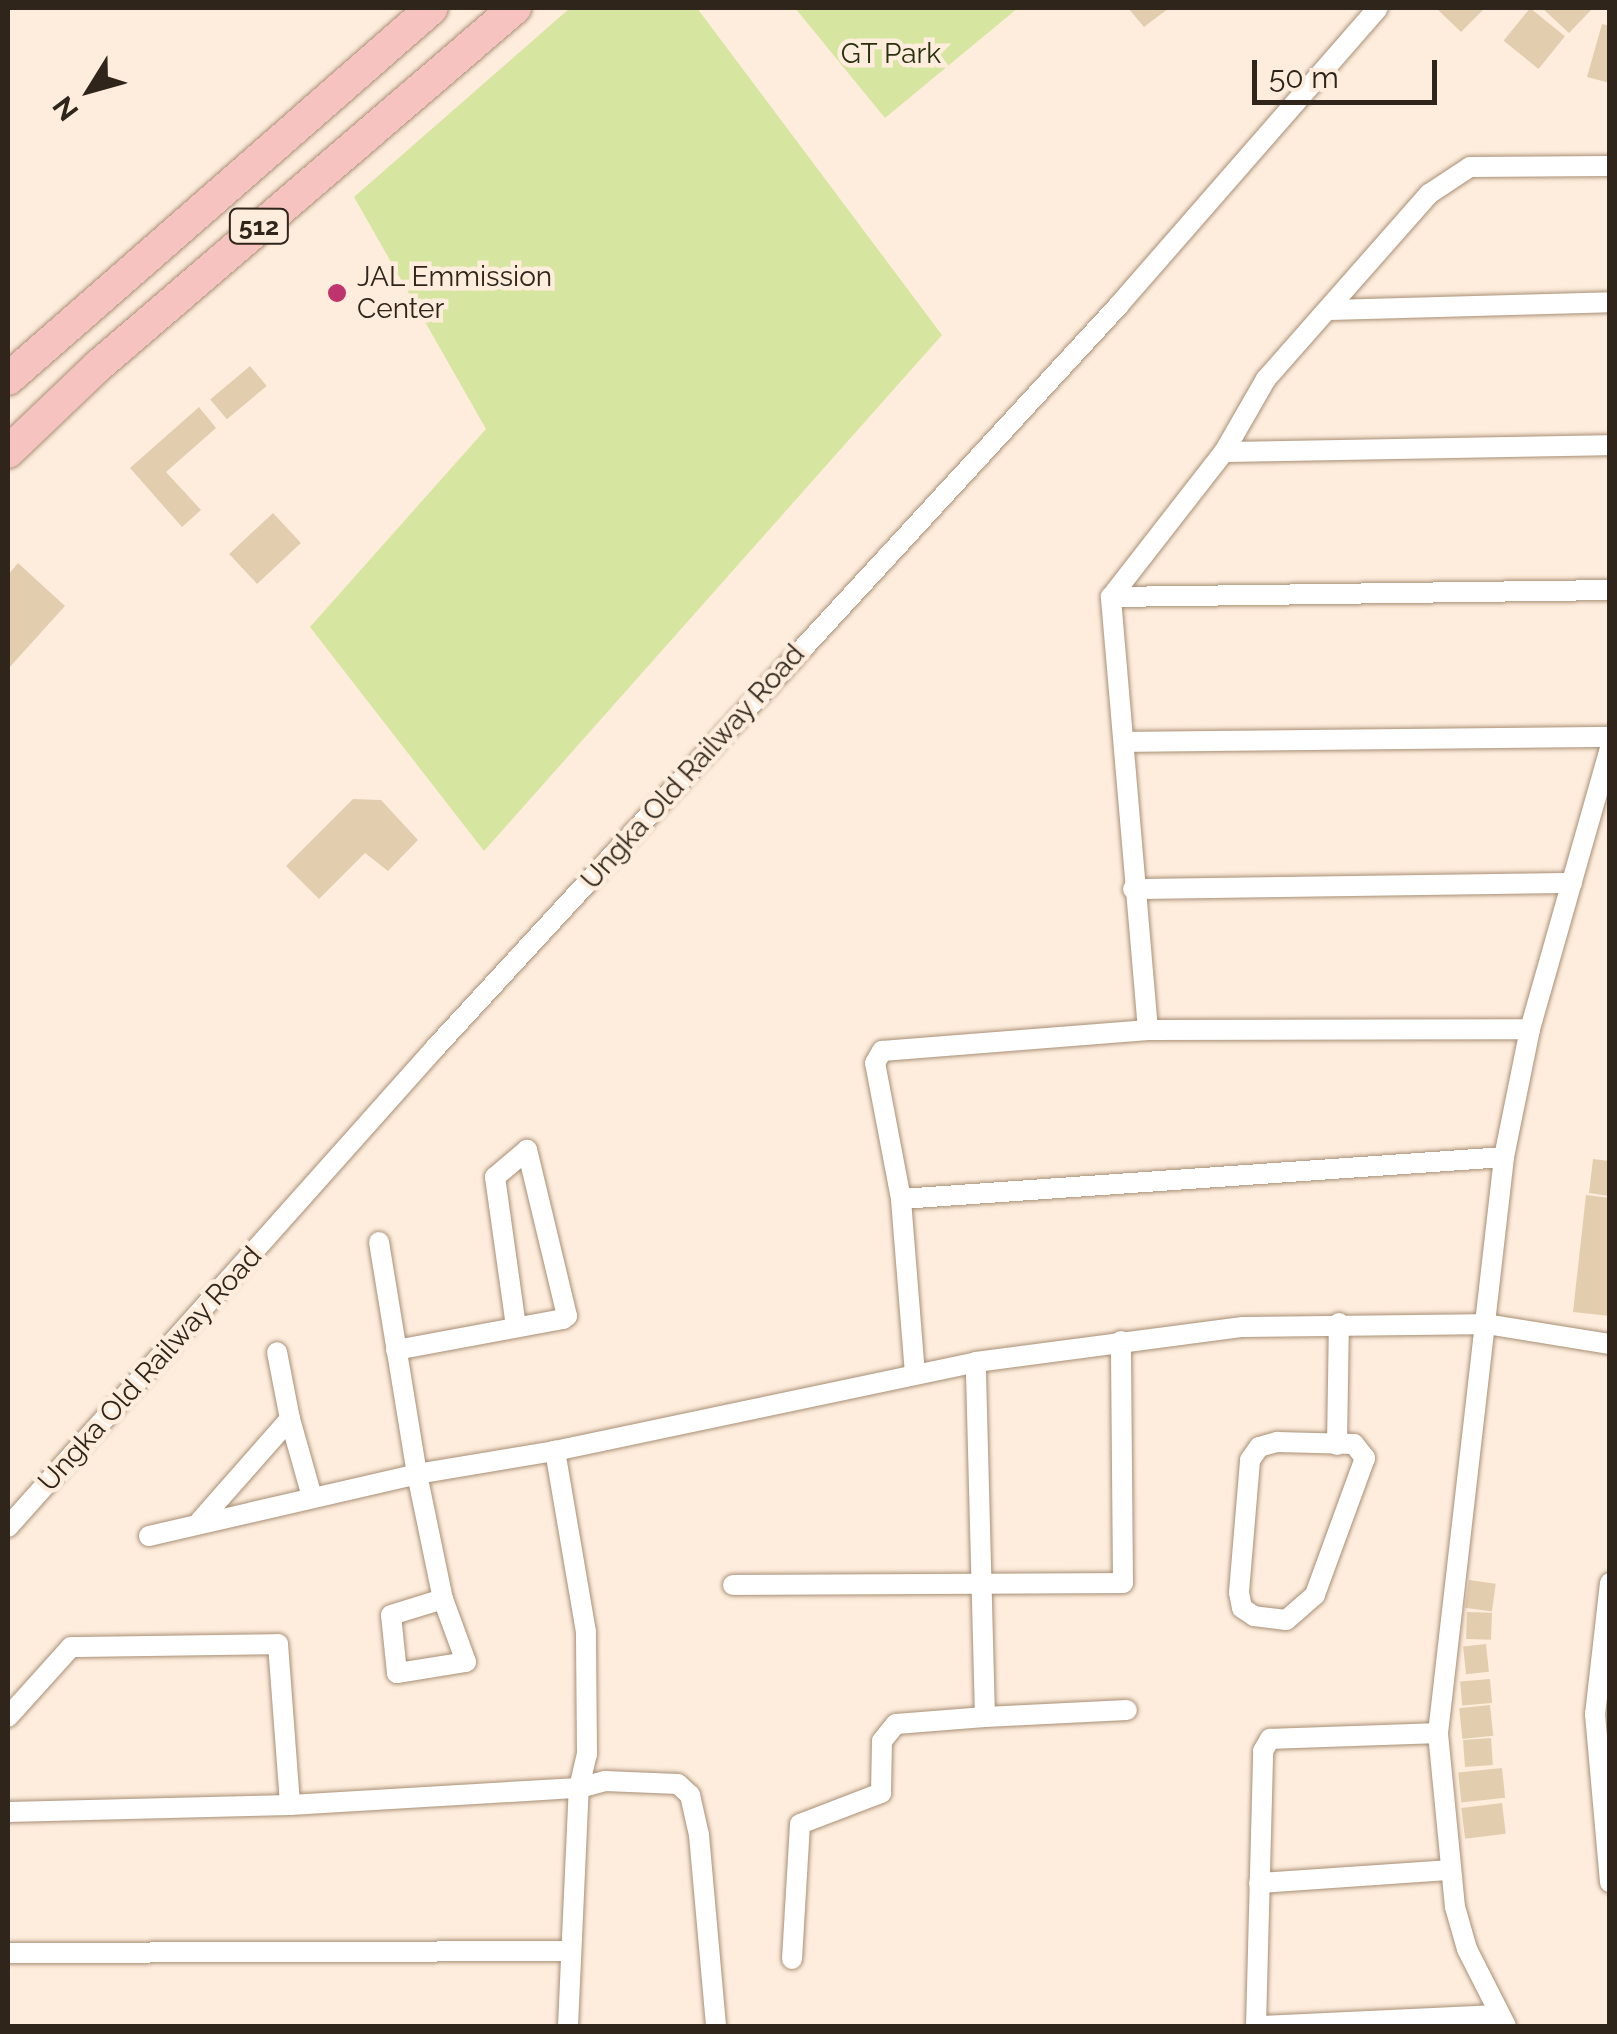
<!DOCTYPE html>
<html>
<head>
<meta charset="utf-8">
<style>
  body { margin:0 }
  #map { position:relative; width:1617px; height:2034px; overflow:hidden; background:#feeddd; font-family:Raleway,sans-serif }
  div>[style] { position:absolute }
  .green>* { inset:0; background:#d6e6a1 }
  .building>* { inset:0; background:#e2ceae; transform-origin:0 0 }
  .roads { filter:drop-shadow(0 0 2px #a88f75) drop-shadow(0 0 2px #a88f75) }
  .minor>* { height:20px; margin:-10px; padding:0 10px; transform-origin:10px; border-radius:10px; background:#fff }
  .primary>* { height:32px; margin:-16px; padding:0 16px; transform-origin:16px; border-radius:16px; background:#f7c3c1 }
  .dots>* { width:28px; height:28px; translate:-50% -50%; box-sizing:border-box; border:5px solid #feeddd; border-radius:50% }
  span { translate:-50% -50%; white-space:nowrap; text-align:center; line-height:1.15; -webkit-text-stroke:9px #feeddd; paint-order:stroke }
  .shield-label span { padding:2px 8px; background:#feeddd; border:2px solid; border-radius:8px; -webkit-text-stroke-width:0 }
  .shield-label { font-size:25px; color:#2f251a; font-weight:700 }
  .park-label { font-size:28px; color:#2a300d }
  .poi-label { font-size:28px; color:#2f251a }
  .left { translate:0 -50%; text-align:left }
  .street-label { font-size:28px; color:#2f251a }
  .frame { position:absolute; inset:0; border:10px solid #2f251a; pointer-events:none }
  .north { position:absolute; left:40px; top:40px; width:100px; height:100px; -webkit-text-stroke:8px #feeddd; paint-order:stroke; rotate:233deg; font-size:28px; font-weight:700; line-height:40px; text-align:center; color:#2f251a }
  .north::after { content:''; display:block; margin:auto; width:35px; height:45px; background:#2f251a; clip-path:polygon(50% 0,100% 100%,50% 72%,0 100%) }
  .scale { position:absolute; left:1252px; top:60px; width:185px; height:45px; box-sizing:border-box; border:5px solid #2f251a; border-top:0; padding-left:12px; font-size:30px; line-height:35px; white-space:nowrap; color:#2f251a; -webkit-text-stroke:8px #feeddd; paint-order:stroke }
</style>
</head>
<body>
<div id="map">
  <div class="green">
    <i style="clip-path:polygon(570px 8px,697px 8px,942px 335px,484px 851px,310px 627px,486px 429px,354px 197px)"></i>
    <i style="clip-path:polygon(795px 8px,1018px 8px,885px 118px)"></i>
  </div>
  <div class="building">
    <i style="clip-path:polygon(1128px 8px,1169px 8px,1144px 27px)"></i>
    <i style="clip-path:polygon(1436px 8px,1485px 8px,1461px 32px)"></i>
    <i style="left:1530px;top:8px;width:45px;height:42px;rotate:39deg"></i>
    <i style="clip-path:polygon(1542px 8px,1593px 8px,1569px 33px)"></i>
    <i style="clip-path:polygon(1602px 24px,1610px 26px,1610px 83px,1587px 77px)"></i>
    <i style="left:250px;top:366px;width:26px;height:52px;rotate:50deg"></i>
    <i style="clip-path:polygon(199px 407px,216px 428px,166px 472px,201px 510px,182px 527px,130px 468px)"></i>
    <i style="left:273px;top:513px;width:41px;height:60px;rotate:47deg"></i>
    <i style="clip-path:polygon(18px 563px,65px 606px,8px 669px,8px 575px)"></i>
    <i style="clip-path:polygon(353px 799px,381px 800px,418px 840px,388px 871px,365px 853px,319px 899px,286px 866px)"></i>
    <i style="clip-path:polygon(1593px 1159px,1610px 1161px,1610px 1196px,1589px 1193px)"></i>
    <i style="clip-path:polygon(1586px 1195px,1610px 1198px,1610px 1316px,1573px 1312px)"></i>
    <i style="left:1469px;top:1580px;width:27px;height:28px;rotate:8deg"></i>
    <i style="left:1467px;top:1612px;width:25px;height:27px;rotate:2deg"></i>
    <i style="left:1486px;top:1644px;width:28px;height:23px;rotate:84deg"></i>
    <i style="left:1490px;top:1679px;width:24px;height:30px;rotate:85deg"></i>
    <i style="left:1490px;top:1705px;width:31px;height:31px;rotate:84deg"></i>
    <i style="left:1491px;top:1738px;width:27px;height:28px;rotate:86deg"></i>
    <i style="left:1502px;top:1768px;width:30px;height:44px;rotate:84deg"></i>
    <i style="left:1502px;top:1803px;width:31px;height:41px;rotate:83deg"></i>
  </div>
  <div class="roads">
    <div class="minor">
      <i style="left:1331px;top:310px;width:279px;rotate:-1.6deg"></i>
      <i style="left:1224px;top:452px;width:386px;rotate:-1deg"></i>
      <i style="left:1111px;top:597px;width:499px;rotate:-0.8deg"></i>
      <i style="left:1125px;top:742px;width:485px;rotate:-0.6deg"></i>
      <i style="left:1133px;top:889px;width:439px;rotate:-0.8deg"></i>
      <i style="left:1148px;top:1030px;width:435px;rotate:-94.9deg"></i>
      <i style="left:1111px;top:597px;width:184px;rotate:-52.1deg"></i>
      <i style="left:1224px;top:452px;width:84px;rotate:-60.1deg"></i>
      <i style="left:1266px;top:379px;width:247px;rotate:-48.6deg"></i>
      <i style="left:1429px;top:194px;width:49px;rotate:-33.4deg"></i>
      <i style="left:1470px;top:167px;width:140px;rotate:-0.4deg"></i>
      <i style="left:901px;top:1199px;width:604px;rotate:-3.98deg"></i>
      <i style="left:379px;top:1242px;width:235px;rotate:80.7deg"></i>
      <i style="left:417px;top:1474px;width:128px;rotate:78.3deg"></i>
      <i style="left:443px;top:1599px;width:67px;rotate:69.9deg"></i>
      <i style="left:466px;top:1662px;width:70px;rotate:170.9deg"></i>
      <i style="left:397px;top:1673px;width:58px;rotate:-95.9deg"></i>
      <i style="left:391px;top:1615px;width:54px;rotate:-17.1deg"></i>
      <i style="left:396px;top:1350px;width:170px;rotate:-10.5deg"></i>
      <i style="left:563px;top:1319px;width:5px;rotate:-37deg"></i>
      <i style="left:567px;top:1316px;width:171px;rotate:-103.5deg"></i>
      <i style="left:527px;top:1150px;width:42px;rotate:139.8deg"></i>
      <i style="left:495px;top:1177px;width:151px;rotate:82deg"></i>
      <i style="left:915px;top:1374px;width:176px;rotate:-94.6deg"></i>
      <i style="left:901px;top:1199px;width:138px;rotate:-100.8deg"></i>
      <i style="left:875px;top:1063px;width:14px;rotate:-60deg"></i>
      <i style="left:882px;top:1051px;width:267px;rotate:-4.5deg"></i>
      <i style="left:1148px;top:1030px;width:382px;rotate:-0.1deg"></i>
      <i style="left:290px;top:1419px;width:81px;rotate:74.2deg"></i>
      <i style="left:1277px;top:1442px;width:77px;rotate:1.5deg"></i>
      <i style="left:1354px;top:1444px;width:18px;rotate:52deg"></i>
      <i style="left:1365px;top:1458px;width:146px;rotate:110.1deg"></i>
      <i style="left:1315px;top:1595px;width:38px;rotate:139deg"></i>
      <i style="left:1286px;top:1620px;width:32px;rotate:-173deg"></i>
      <i style="left:1254px;top:1616px;width:14px;rotate:-146deg"></i>
      <i style="left:1242px;top:1608px;width:16px;rotate:-101deg"></i>
      <i style="left:1239px;top:1592px;width:132px;rotate:-85.2deg"></i>
      <i style="left:1250px;top:1460px;width:16px;rotate:-55deg"></i>
      <i style="left:1259px;top:1447px;width:19px;rotate:-16deg"></i>
      <i style="left:1337px;top:1445px;width:122px;rotate:-89.1deg"></i>
      <i style="left:200px;top:1521px;width:136px;rotate:-48.6deg"></i>
      <i style="left:290px;top:1419px;width:68px;rotate:-101deg"></i>
      <i style="left:8px;top:1527px;width:643px;rotate:-48.28deg"></i>
      <i style="left:436px;top:1047px;width:1007px;rotate:-47.37deg"></i>
      <i style="left:1118px;top:306px;width:395px;rotate:-48.9deg"></i>
      <i style="left:149px;top:1536px;width:275px;rotate:-13deg"></i>
      <i style="left:417px;top:1474px;width:140px;rotate:-9.5deg"></i>
      <i style="left:1610px;top:1583px;width:132px;rotate:96.5deg"></i>
      <i style="left:1595px;top:1714px;width:169px;rotate:84.9deg"></i>
      <i style="left:733px;top:1585px;width:390px;rotate:-0.3deg"></i>
      <i style="left:1123px;top:1583px;width:242px;rotate:-90.5deg"></i>
      <i style="left:8px;top:1717px;width:94px;rotate:-48deg"></i>
      <i style="left:71px;top:1647px;width:207px;rotate:-0.8deg"></i>
      <i style="left:278px;top:1644px;width:161px;rotate:85.7deg"></i>
      <i style="left:985px;top:1717px;width:142px;rotate:-2.8deg"></i>
      <i style="left:8px;top:1812px;width:282px;rotate:-1.4deg"></i>
      <i style="left:290px;top:1805px;width:289px;rotate:-3.4deg"></i>
      <i style="left:579px;top:1788px;width:27px;rotate:-15deg"></i>
      <i style="left:605px;top:1781px;width:73px;rotate:2.4deg"></i>
      <i style="left:678px;top:1784px;width:16px;rotate:43deg"></i>
      <i style="left:690px;top:1795px;width:41px;rotate:77.3deg"></i>
      <i style="left:699px;top:1835px;width:192px;rotate:84.9deg"></i>
      <i style="left:1259px;top:1883px;width:190px;rotate:-3.9deg"></i>
      <i style="left:8px;top:1953px;width:560px;rotate:-0.2deg"></i>
      <i style="left:792px;top:1959px;width:135px;rotate:-86.6deg"></i>
      <i style="left:800px;top:1824px;width:87px;rotate:-20.9deg"></i>
      <i style="left:881px;top:1793px;width:52px;rotate:-88.9deg"></i>
      <i style="left:882px;top:1741px;width:22px;rotate:-51deg"></i>
      <i style="left:896px;top:1724px;width:89px;rotate:-4.5deg"></i>
      <i style="left:985px;top:1717px;width:355px;rotate:-91.5deg"></i>
      <i style="left:568px;top:2026px;width:238px;rotate:-87.4deg"></i>
      <i style="left:579px;top:1788px;width:35px;rotate:-77deg"></i>
      <i style="left:587px;top:1754px;width:122px;rotate:-90.5deg"></i>
      <i style="left:586px;top:1632px;width:184px;rotate:-99.7deg"></i>
      <i style="left:555px;top:1451px;width:430px;rotate:-11.9deg"></i>
      <i style="left:976px;top:1362px;width:269px;rotate:-7.5deg"></i>
      <i style="left:1243px;top:1327px;width:243px;rotate:-0.7deg"></i>
      <i style="left:1486px;top:1324px;width:126px;rotate:9.2deg"></i>
      <i style="left:1256px;top:2026px;width:275px;rotate:-88.5deg"></i>
      <i style="left:1263px;top:1751px;width:14px;rotate:-60deg"></i>
      <i style="left:1270px;top:1739px;width:168px;rotate:-2deg"></i>
      <i style="left:1261px;top:2026px;width:237px;rotate:-2.7deg"></i>
      <i style="left:1506px;top:2026px;width:86px;rotate:-116.9deg"></i>
      <i style="left:1467px;top:1949px;width:44px;rotate:-105.9deg"></i>
      <i style="left:1455px;top:1907px;width:175px;rotate:-95.6deg"></i>
      <i style="left:1438px;top:1733px;width:580px;rotate:-83.46deg"></i>
      <i style="left:1504px;top:1157px;width:131px;rotate:-78.5deg"></i>
      <i style="left:1530px;top:1029px;width:291px;rotate:-74.1deg"></i>
    </div>
    <div class="primary">
      <i style="left:8px;top:379px;width:563px;rotate:-41.19deg"></i>
      <i style="left:8px;top:452px;width:124px;rotate:-43.7deg"></i>
      <i style="left:98px;top:366px;width:550px;rotate:-40.65deg"></i>
    </div>
  </div>
  <div class="dots">
    <i style="left:337px;top:293px;background:#bf346d"></i>
  </div>
  <div class="shield-label">
    <span style="left:259px;top:226px">512</span>
  </div>
  <div class="park-label">
    <span style="left:891px;top:54px">GT Park</span>
  </div>
  <div class="poi-label">
    <span class="left" style="left:357px;top:293px">JAL Emmission<br>Center</span>
  </div>
  <div class="street-label">
    <span style="left:693px;top:767px;rotate:-48deg">Ungka Old Railway Road</span>
    <span style="left:150px;top:1369px;rotate:-48deg">Ungka Old Railway Road</span>
  </div>
  <div class="frame"></div>
  <div class="north">N</div>
  <div class="scale">50 m</div>
</div>
</body>
</html>
